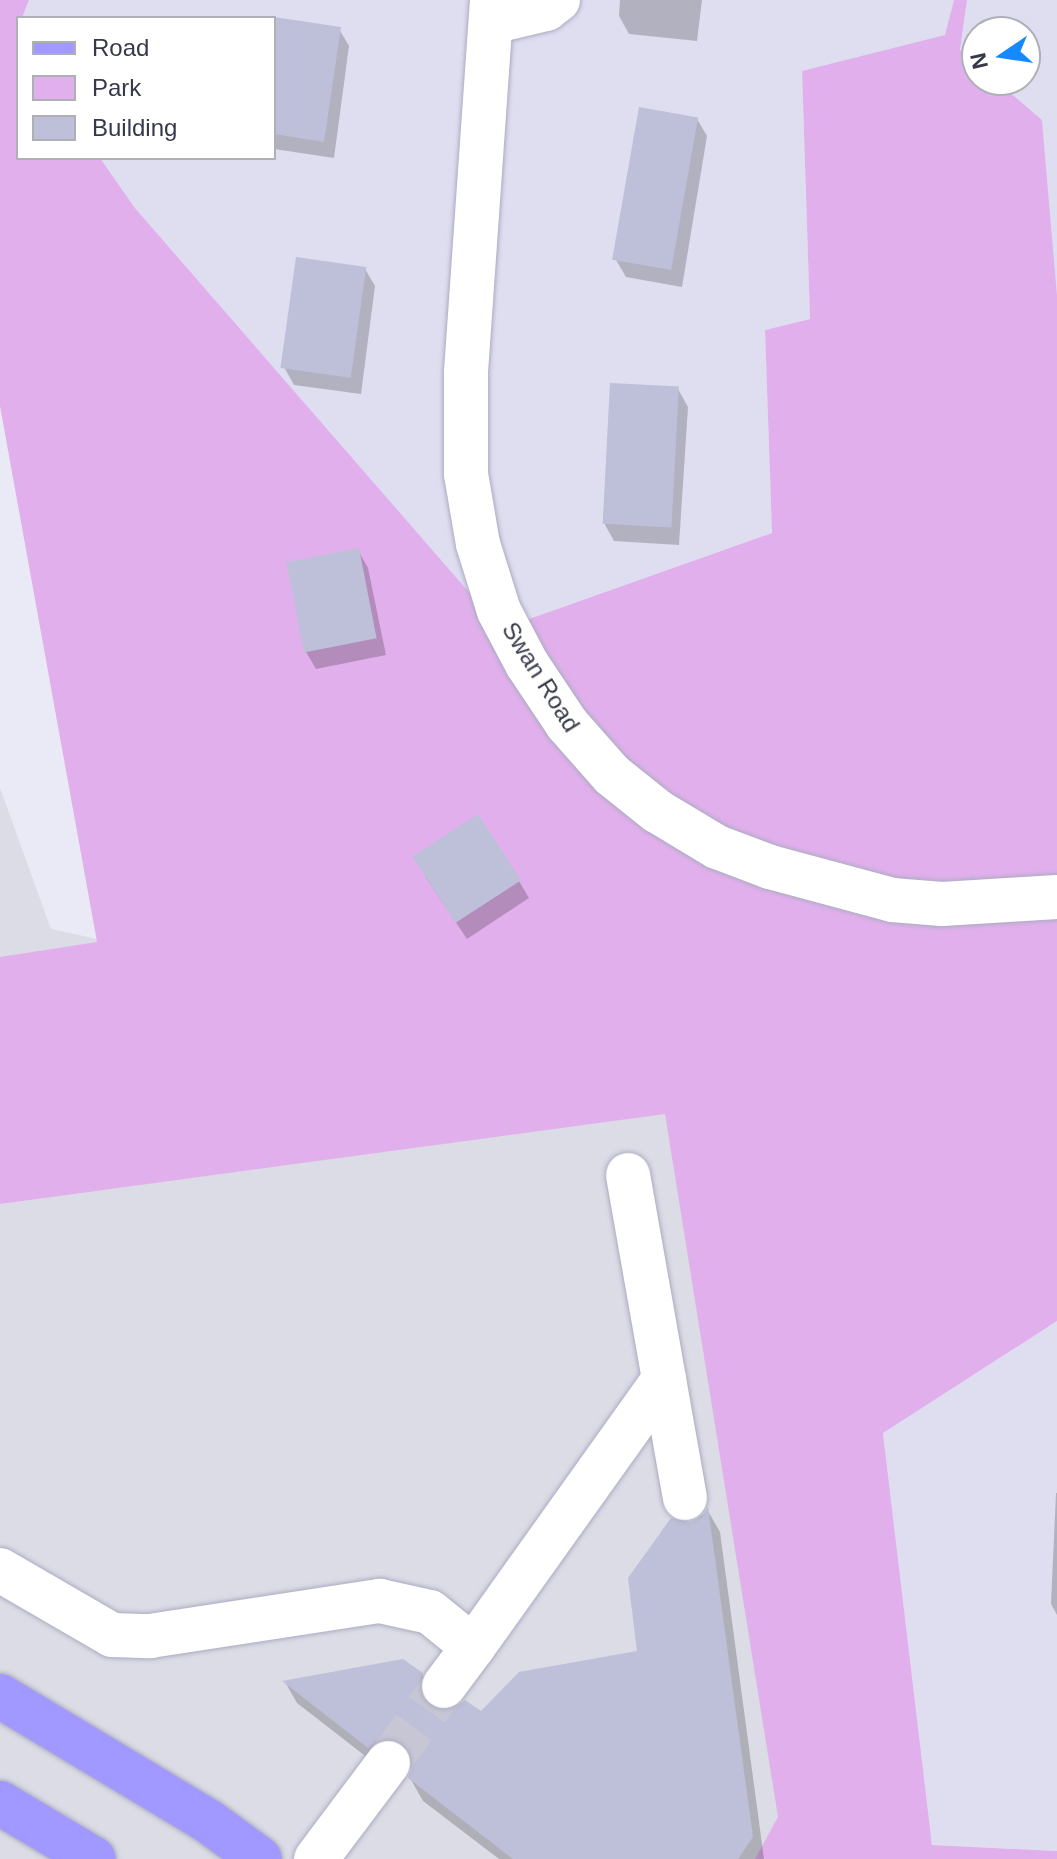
<!DOCTYPE html>
<html>
<head>
<meta charset="utf-8">
<style>
  body { margin:0 }
  #map { position:relative; width:1057px; height:1859px; overflow:hidden; background:#eaeaf6; font-family:Arial,sans-serif }
  div>[style] { position:absolute }
  .residential>* { inset:0; background:#dfdef1 }
  .industrial>* { inset:0; background:#dbdce5 }
  .green>* { inset:0; background:#e1b0ec }
  .shadow>* { inset:0; background:#0003 }
  .building>* { inset:0; background:#bebfd8; transform-origin:0 0 }
  .minor-tunnel>* { height:44px; margin-top:-22px; transform-origin:0; background:repeating-linear-gradient(90deg,#c6c6d4 0 44px,transparent 0 66px) }
  .roads { filter:drop-shadow(0 0 2px #acabc2) drop-shadow(0 0 2px #acabc2) }
  .minor>* { height:44px; margin:-22px; padding:0 22px; transform-origin:22px; border-radius:22px; background:#fff }
  .major>* { height:44px; margin:-22px; padding:0 22px; transform-origin:22px; border-radius:22px; background:#a199ff }
  span { translate:-50% -50%; white-space:nowrap; text-align:center; line-height:1.15; -webkit-text-stroke:8px #fff; paint-order:stroke }
  .street-label { font-size:24px; color:#37384a }
  .legend { position:absolute; left:16px; top:16px; width:260px; height:144px; box-sizing:border-box; background:#fff; border:2px solid #afafb7; margin:0; padding:10px 14px; list-style:none; font-size:24px; color:#37384a }
  .legend li { display:flex; align-items:center; gap:16px; height:40px }
  .legend b { width:40px; border:2px solid #afafb7 }
  .north { position:absolute; left:961px; top:16px; width:80px; height:80px; box-sizing:border-box; background:#fff; border:2px solid #afafb7; border-radius:50%; rotate:257deg; font-size:22px; font-weight:700; line-height:32px; text-align:center; color:#37384a }
  .north::after { content:''; display:block; margin:auto; width:28px; height:36px; background:#1789ff; clip-path:polygon(50% 0,100% 100%,50% 72%,0 100%) }
</style>
</head>
<body>
<div id="map">
  <div class="residential">
    <i style="clip-path:polygon(29px 0,954px 0,946px 35px,802px 72px,810px 319px,765px 330px,772px 533px,501px 629px,135px 208px,100px 158px,274px 158px,274px 18px,22px 18px)"></i>
    <i style="clip-path:polygon(967px 0,1057px 0,1057px 295px,1042px 121px,995px 80px,1025px 80px,1025px 32px,977px 32px,977px 65px,960px 50px)"></i>
    <i style="clip-path:polygon(1057px 1321px,1057px 1851px,932px 1845px,883px 1432px)"></i>
  </div>
  <div class="industrial">
    <i style="clip-path:polygon(0 788px,51px 929px,669px 1064px,860px 1859px,0 1859px)"></i>
  </div>
  <div class="green">
    <i style="clip-path:polygon(0 0,29px 0,22px 18px,18px 18px,16px 37px,18px 158px,100px 158px,135px 208px,501px 629px,772px 533px,765px 330px,810px 319px,802px 71px,945px 35px,954px 0,967px 0,960px 50px,977px 65px,977px 80px,995px 80px,1042px 120px,1057px 295px,1057px 1321px,883px 1433px,932px 1845px,1057px 1851px,1057px 1859px,755px 1859px,778px 1817px,665px 1114px,0 1204px,0 957px,97px 942px,0 406px)"></i>
  </div>
  <div class="shadow">
    <i style="clip-path:polygon(620px 0,702px 0,697px 41px,629px 34px,619px 16px)"></i>
    <i style="clip-path:polygon(274px 19px,339px 29px,349px 46px,334px 158px,274px 149px)"></i>
    <i style="clip-path:polygon(697px 119px,707px 136px,682px 287px,626px 277px,616px 260px)"></i>
    <i style="clip-path:polygon(365px 269px,375px 286px,361px 394px,294px 385px,284px 367px)"></i>
    <i style="clip-path:polygon(678px 389px,688px 407px,679px 545px,614px 541px,604px 523px)"></i>
    <i style="clip-path:polygon(358px 550px,368px 568px,386px 655px,316px 669px,306px 652px)"></i>
    <i style="clip-path:polygon(425px 876px,519px 881px,529px 898px,467px 939px)"></i>
    <i style="clip-path:polygon(1056px 1493px,1057px 1493px,1057px 1615px,1051px 1604px)"></i>
    <i style="clip-path:polygon(708px 1511px,720px 1532px,764px 1859px,499px 1859px,423px 1801px,410px 1778px,415px 1764px,404px 1760px,382px 1769px,297px 1703px,285px 1682px,422px 1674px,435px 1697px,430px 1709px,442px 1713px,482px 1714px,639px 1652px,690px 1524px)"></i>
  </div>
  <div class="building">
    <i style="clip-path:polygon(274px 17px,341px 27px,324px 142px,274px 134px)"></i>
    <i style="left:639px;top:107px;width:60px;height:155px;rotate:10deg"></i>
    <i style="left:296px;top:257px;width:71px;height:112px;rotate:8deg"></i>
    <i style="left:610px;top:383px;width:69px;height:141px;rotate:3deg"></i>
    <i style="left:359px;top:548px;width:92px;height:74px;rotate:79deg"></i>
    <i style="left:478px;top:814px;width:79px;height:78px;rotate:57deg"></i>
    <i style="clip-path:polygon(708px 1507px,753px 1837px,738px 1859px,513px 1859px,408px 1778px,413px 1765px,411px 1752px,404px 1744px,390px 1738px,378px 1740px,368px 1748px,282px 1681px,403px 1659px,423px 1673px,419px 1684px,421px 1695px,430px 1706px,442px 1711px,453px 1709px,465px 1700px,481px 1711px,519px 1672px,637px 1651px,628px 1578px,671px 1518px,690px 1522px,702px 1517px)"></i>
  </div>
  <div class="minor-tunnel">
    <i style="left:388px;top:1763px;width:95px;rotate:-54deg"></i>
  </div>
  <div class="roads">
    <div class="minor">
      <i style="left:492px;top:0;width:374px;rotate:94deg"></i>
      <i style="left:466px;top:373px;width:101px;rotate:90deg"></i>
      <i style="left:466px;top:474px;width:71px;rotate:80.3deg"></i>
      <i style="left:478px;top:544px;width:70px;rotate:72.6deg"></i>
      <i style="left:499px;top:611px;width:60px;rotate:62.2deg"></i>
      <i style="left:527px;top:664px;width:72px;rotate:56.3deg"></i>
      <i style="left:567px;top:724px;width:68px;rotate:48.6deg"></i>
      <i style="left:612px;top:775px;width:58px;rotate:38.7deg"></i>
      <i style="left:657px;top:811px;width:70px;rotate:31deg"></i>
      <i style="left:717px;top:847px;width:57px;rotate:20.7deg"></i>
      <i style="left:770px;top:867px;width:126px;rotate:15.1deg"></i>
      <i style="left:892px;top:900px;width:50px;rotate:4.6deg"></i>
      <i style="left:942px;top:904px;width:115px;rotate:-3.5deg"></i>
      <i style="left:491px;top:22px;width:57px;rotate:-13.3deg"></i>
      <i style="left:546px;top:9px;width:15px;rotate:-37deg"></i>
      <i style="left:628px;top:1175px;width:328px;rotate:80deg"></i>
      <i style="left:0;top:1570px;width:129px;rotate:30.1deg"></i>
      <i style="left:112px;top:1635px;width:38px;rotate:2deg"></i>
      <i style="left:150px;top:1636px;width:233px;rotate:-8.7deg"></i>
      <i style="left:380px;top:1601px;width:51px;rotate:12.4deg"></i>
      <i style="left:430px;top:1612px;width:55px;rotate:39.1deg"></i>
      <i style="left:473px;top:1647px;width:329px;rotate:-54.5deg"></i>
      <i style="left:444px;top:1686px;width:49px;rotate:-53.4deg"></i>
      <i style="left:316px;top:1859px;width:120px;rotate:-53.1deg"></i>
    </div>
    <div class="major">
      <i style="left:0;top:1696px;width:243px;rotate:31deg"></i>
      <i style="left:208px;top:1821px;width:64px;rotate:36.2deg"></i>
      <i style="left:0;top:1803px;width:109px;rotate:30.8deg"></i>
    </div>
  </div>
  <div class="street-label">
    <span style="left:541px;top:677px;rotate:58deg">Swan Road</span>
  </div>
  <ul class="legend">
  <li><b style="height:10px;background:#a199ff"></b>Road</li>
  <li><b style="height:22px;background:#e1b0ec"></b>Park</li>
  <li><b style="height:22px;background:#bebfd8"></b>Building</li>
  </ul>
  <div class="north">N</div>
</div>
</body>
</html>
